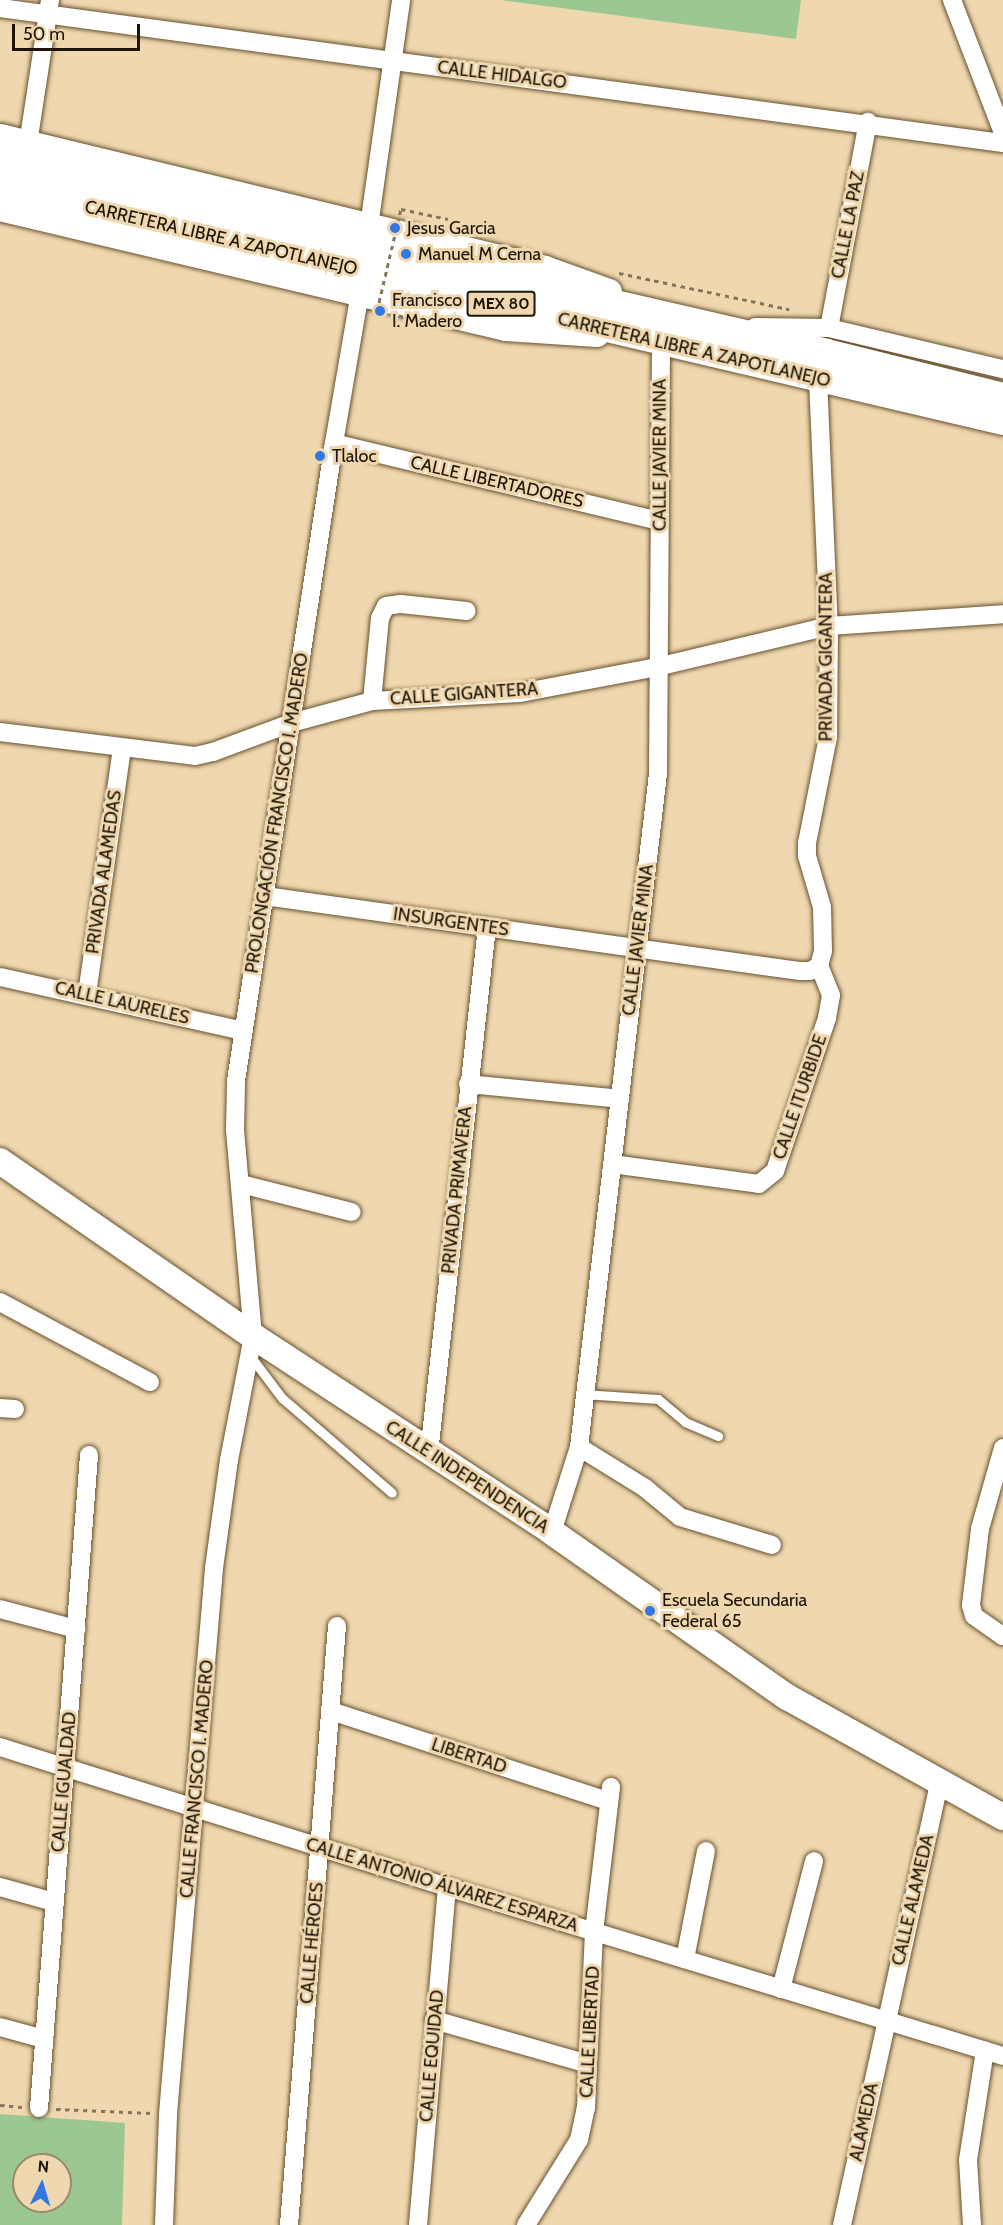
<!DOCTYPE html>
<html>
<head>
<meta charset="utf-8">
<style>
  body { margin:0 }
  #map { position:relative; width:1003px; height:2225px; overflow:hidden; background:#efd7af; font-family:Cabin,sans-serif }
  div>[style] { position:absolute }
  .green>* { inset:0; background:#9cc791 }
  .path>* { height:3px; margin-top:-1.5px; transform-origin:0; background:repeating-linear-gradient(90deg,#85755a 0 4.5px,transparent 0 9px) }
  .roads { filter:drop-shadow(0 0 2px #66512e) drop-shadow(0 0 2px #66512e) }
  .lane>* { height:9px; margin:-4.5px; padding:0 4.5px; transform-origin:4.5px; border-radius:4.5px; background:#fff }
  .street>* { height:18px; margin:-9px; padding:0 9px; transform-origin:9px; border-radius:9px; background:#fff }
  .secondary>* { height:26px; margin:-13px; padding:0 13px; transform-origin:13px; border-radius:13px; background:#fff }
  .primary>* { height:28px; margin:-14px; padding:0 14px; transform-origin:14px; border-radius:14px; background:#fff }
  .path-bridge>* { height:3px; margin-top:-1.5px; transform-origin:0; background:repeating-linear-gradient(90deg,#85755a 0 4.5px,transparent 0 9px) }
  .dots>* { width:16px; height:16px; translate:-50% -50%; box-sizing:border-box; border:3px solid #efd7af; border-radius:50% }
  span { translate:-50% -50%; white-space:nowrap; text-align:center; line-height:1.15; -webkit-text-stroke:6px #efd7af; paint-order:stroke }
  .shield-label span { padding:2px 4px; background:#efd7af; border:2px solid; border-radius:4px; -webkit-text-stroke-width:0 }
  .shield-label { font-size:16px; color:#1d1406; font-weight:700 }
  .street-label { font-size:18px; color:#1d1406 }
  .poi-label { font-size:18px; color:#1d1406 }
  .left { translate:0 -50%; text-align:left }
  .north { position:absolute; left:12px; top:2153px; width:60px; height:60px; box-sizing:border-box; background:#efd7af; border:2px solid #9b896b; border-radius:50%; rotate:5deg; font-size:16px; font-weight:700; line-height:24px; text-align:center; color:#1d1406 }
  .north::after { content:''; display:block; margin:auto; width:21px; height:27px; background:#3277e4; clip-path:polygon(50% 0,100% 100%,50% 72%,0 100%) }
  .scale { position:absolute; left:12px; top:24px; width:128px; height:27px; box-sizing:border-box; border:3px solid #1d1406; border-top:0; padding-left:8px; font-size:18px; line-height:21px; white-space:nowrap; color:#1d1406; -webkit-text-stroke:4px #efd7af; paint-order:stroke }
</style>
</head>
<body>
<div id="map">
  <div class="green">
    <i style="clip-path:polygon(501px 0,801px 0,796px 39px)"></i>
    <i style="clip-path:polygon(evenodd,0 2114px,125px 2123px,122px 2225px,0 2225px,0 2114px,24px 2165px,60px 2165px,60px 2201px,24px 2201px,24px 2165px)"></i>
  </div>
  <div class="path">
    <i style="left:619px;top:273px;width:174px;rotate:12deg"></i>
    <i style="left:0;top:2105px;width:22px;rotate:5deg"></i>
    <i style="left:56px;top:2109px;width:95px;rotate:2.4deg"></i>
  </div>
  <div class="roads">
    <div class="lane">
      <i style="left:251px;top:1357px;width:51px;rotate:52.9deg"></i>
      <i style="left:282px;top:1398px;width:145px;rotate:40.8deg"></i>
      <i style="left:583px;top:1394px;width:75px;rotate:3.8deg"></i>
      <i style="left:658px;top:1399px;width:35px;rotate:40deg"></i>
      <i style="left:685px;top:1422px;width:36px;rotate:23deg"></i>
    </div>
    <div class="street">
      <i style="left:952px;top:0;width:142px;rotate:69deg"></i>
      <i style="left:0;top:8px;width:1012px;rotate:7.67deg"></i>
      <i style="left:28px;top:144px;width:146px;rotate:-81.3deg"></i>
      <i style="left:369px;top:226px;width:228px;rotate:-81.9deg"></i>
      <i style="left:755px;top:327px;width:74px;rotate:0.8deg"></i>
      <i style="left:829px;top:328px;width:179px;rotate:13.3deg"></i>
      <i style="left:829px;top:328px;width:210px;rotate:-79.3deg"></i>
      <i style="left:818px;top:379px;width:247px;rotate:87.5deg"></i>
      <i style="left:829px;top:626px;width:111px;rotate:90.5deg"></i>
      <i style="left:828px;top:737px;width:108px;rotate:101.2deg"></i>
      <i style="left:807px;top:843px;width:13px;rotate:90deg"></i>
      <i style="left:807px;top:856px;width:53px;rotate:73.6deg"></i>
      <i style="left:822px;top:907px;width:44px;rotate:88.7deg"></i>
      <i style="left:823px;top:951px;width:16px;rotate:105deg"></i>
      <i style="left:334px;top:443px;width:334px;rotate:13.5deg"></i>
      <i style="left:372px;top:701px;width:83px;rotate:-84.5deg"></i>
      <i style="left:380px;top:618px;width:13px;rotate:-63deg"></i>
      <i style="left:386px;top:606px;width:15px;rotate:-8deg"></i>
      <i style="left:401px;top:604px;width:66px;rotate:6.1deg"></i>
      <i style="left:0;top:732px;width:196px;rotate:7deg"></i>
      <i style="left:195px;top:756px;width:18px;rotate:-13deg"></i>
      <i style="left:213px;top:752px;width:83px;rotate:-20.4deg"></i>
      <i style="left:291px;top:723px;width:84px;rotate:-15.2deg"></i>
      <i style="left:372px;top:701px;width:148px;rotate:-3.1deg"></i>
      <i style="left:520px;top:693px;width:139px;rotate:-10.7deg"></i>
      <i style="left:657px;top:667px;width:177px;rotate:-13.4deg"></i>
      <i style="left:829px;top:626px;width:174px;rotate:-3.9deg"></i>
      <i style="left:265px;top:896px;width:539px;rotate:7.99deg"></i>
      <i style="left:799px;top:971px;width:11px"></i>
      <i style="left:810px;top:971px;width:10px;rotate:-29deg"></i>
      <i style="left:0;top:977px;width:249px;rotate:12.5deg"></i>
      <i style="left:87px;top:994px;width:247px;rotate:-81.9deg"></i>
      <i style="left:468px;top:1084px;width:153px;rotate:5.6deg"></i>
      <i style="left:612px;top:1164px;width:148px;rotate:7.7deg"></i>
      <i style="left:759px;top:1184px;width:21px;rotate:-39deg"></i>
      <i style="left:775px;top:1171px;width:162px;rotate:-71.2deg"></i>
      <i style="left:827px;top:1018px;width:23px;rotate:-80deg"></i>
      <i style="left:831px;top:995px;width:31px;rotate:-112deg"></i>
      <i style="left:241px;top:1184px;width:114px;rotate:14.2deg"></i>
      <i style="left:0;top:1302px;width:170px;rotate:28.1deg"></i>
      <i style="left:0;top:1408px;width:15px;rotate:4deg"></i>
      <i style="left:579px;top:1447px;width:78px;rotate:31.8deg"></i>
      <i style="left:645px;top:1488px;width:45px;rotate:39.6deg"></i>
      <i style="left:680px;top:1517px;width:96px;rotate:16.9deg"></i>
      <i style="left:1003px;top:1448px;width:84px;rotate:105.9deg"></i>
      <i style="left:980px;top:1529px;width:77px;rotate:96.8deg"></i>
      <i style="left:971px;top:1605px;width:11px;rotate:75deg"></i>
      <i style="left:974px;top:1616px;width:35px;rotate:35deg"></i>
      <i style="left:429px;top:1453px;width:529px;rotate:-83.71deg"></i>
      <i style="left:552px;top:1532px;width:89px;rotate:-72.4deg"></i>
      <i style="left:579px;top:1447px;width:679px;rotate:-83.31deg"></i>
      <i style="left:658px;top:773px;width:431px;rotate:-89.6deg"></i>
      <i style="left:0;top:1609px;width:79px;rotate:14.7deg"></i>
      <i style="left:331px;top:1711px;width:291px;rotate:18deg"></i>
      <i style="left:0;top:1747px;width:468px;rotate:17.4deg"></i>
      <i style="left:447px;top:1887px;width:581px;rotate:16.91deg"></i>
      <i style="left:0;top:1887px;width:56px;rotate:15.5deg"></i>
      <i style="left:685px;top:1959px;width:110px;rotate:-79deg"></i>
      <i style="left:781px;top:1989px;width:132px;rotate:-75.5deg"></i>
      <i style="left:434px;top:2020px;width:160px;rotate:15.9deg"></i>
      <i style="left:0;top:2027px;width:46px;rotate:15.3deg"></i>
      <i style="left:39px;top:2108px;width:655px;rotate:-85.62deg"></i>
      <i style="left:164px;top:2225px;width:111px;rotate:-87.9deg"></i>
      <i style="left:168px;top:2114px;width:548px;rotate:-85.18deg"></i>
      <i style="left:214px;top:1568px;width:109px;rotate:-82.1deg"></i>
      <i style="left:229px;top:1460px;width:126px;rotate:-79deg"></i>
      <i style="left:253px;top:1336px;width:207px;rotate:-95deg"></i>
      <i style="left:235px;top:1130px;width:49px;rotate:-88.8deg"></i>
      <i style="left:236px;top:1081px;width:645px;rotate:-81.27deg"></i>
      <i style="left:334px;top:443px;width:152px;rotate:-80.2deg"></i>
      <i style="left:289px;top:2225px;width:601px;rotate:-85.42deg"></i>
      <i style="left:418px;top:2225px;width:339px;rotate:-85.1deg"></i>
      <i style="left:526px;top:2225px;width:100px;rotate:-58.1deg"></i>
      <i style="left:579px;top:2140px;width:33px;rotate:-78deg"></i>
      <i style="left:586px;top:2108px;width:176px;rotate:-87.4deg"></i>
      <i style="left:594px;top:1932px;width:146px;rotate:-83.3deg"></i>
      <i style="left:842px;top:2225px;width:453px;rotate:-77.6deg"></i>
      <i style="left:972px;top:2225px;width:65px;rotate:-93.5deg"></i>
      <i style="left:968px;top:2160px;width:111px;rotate:-81.2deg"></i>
    </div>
    <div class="secondary">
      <i style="left:0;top:137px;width:561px;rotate:13.61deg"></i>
      <i style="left:545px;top:269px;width:68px;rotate:19.8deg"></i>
      <i style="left:0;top:208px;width:520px;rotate:13.34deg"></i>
      <i style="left:506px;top:328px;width:91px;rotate:3.8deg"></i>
      <i style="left:0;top:1161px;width:308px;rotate:34.7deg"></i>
      <i style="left:253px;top:1336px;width:358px;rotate:33.2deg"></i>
      <i style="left:552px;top:1532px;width:287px;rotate:35.1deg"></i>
      <i style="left:787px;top:1697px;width:247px;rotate:29.1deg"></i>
    </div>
    <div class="primary">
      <i style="left:0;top:162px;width:849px;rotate:13deg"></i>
      <i style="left:827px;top:353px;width:181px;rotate:14deg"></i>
      <i style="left:0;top:185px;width:1030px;rotate:13.24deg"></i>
    </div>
  </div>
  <div class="path-bridge">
    <i style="left:412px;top:318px;width:36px;rotate:-169deg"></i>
    <i style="left:377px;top:311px;width:105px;rotate:-76.8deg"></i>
    <i style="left:401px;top:209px;width:48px;rotate:12deg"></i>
  </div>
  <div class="dots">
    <i style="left:395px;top:228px;background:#3277e4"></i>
    <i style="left:406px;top:254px;background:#3277e4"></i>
    <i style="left:380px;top:311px;background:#3277e4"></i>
    <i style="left:320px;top:456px;background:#3277e4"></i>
    <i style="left:650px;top:1611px;background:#3277e4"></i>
  </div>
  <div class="shield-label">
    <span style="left:501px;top:304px">MEX 80</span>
  </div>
  <div class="street-label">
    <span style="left:502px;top:75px;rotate:7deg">CALLE HIDALGO</span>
    <span style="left:848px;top:225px;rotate:-79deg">CALLE LA PAZ</span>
    <span style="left:221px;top:238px;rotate:13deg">CARRETERA LIBRE A ZAPOTLANEJO</span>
    <span style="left:694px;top:350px;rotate:13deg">CARRETERA LIBRE A ZAPOTLANEJO</span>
    <span style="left:660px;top:455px;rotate:-90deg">CALLE JAVIER MINA</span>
    <span style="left:497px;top:482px;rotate:13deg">CALLE LIBERTADORES</span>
    <span style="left:826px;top:657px;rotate:-90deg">PRIVADA GIGANTERA</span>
    <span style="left:464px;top:694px;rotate:-4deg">CALLE GIGANTERA</span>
    <span style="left:277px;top:813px;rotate:-81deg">PROLONGACIÓN FRANCISCO I. MADERO</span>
    <span style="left:104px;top:872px;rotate:-82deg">PRIVADA ALAMEDAS</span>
    <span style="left:451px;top:922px;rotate:8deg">INSURGENTES</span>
    <span style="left:638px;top:940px;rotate:-83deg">CALLE JAVIER MINA</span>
    <span style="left:122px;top:1003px;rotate:13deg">CALLE LAURELES</span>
    <span style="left:800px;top:1097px;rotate:-71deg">CALLE ITURBIDE</span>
    <span style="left:457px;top:1190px;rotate:-84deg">PRIVADA PRIMAVERA</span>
    <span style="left:467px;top:1477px;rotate:33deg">CALLE INDEPENDENCIA</span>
    <span style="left:469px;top:1756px;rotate:18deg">LIBERTAD</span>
    <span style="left:197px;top:1779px;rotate:-85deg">CALLE FRANCISCO I. MADERO</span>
    <span style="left:64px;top:1782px;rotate:-85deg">CALLE IGUALDAD</span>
    <span style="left:442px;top:1885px;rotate:17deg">CALLE ANTONIO ÁLVAREZ ESPARZA</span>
    <span style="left:913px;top:1900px;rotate:-77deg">CALLE ALAMEDA</span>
    <span style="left:312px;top:1943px;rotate:-85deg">CALLE HÉROES</span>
    <span style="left:590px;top:2032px;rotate:-87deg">CALLE LIBERTAD</span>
    <span style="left:432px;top:2056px;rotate:-85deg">CALLE EQUIDAD</span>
    <span style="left:864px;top:2122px;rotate:-78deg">ALAMEDA</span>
  </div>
  <div class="poi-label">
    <span class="left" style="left:407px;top:228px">Jesus Garcia</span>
    <span class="left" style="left:418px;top:254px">Manuel M Cerna</span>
    <span class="left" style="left:392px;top:311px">Francisco<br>I. Madero</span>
    <span class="left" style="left:332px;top:456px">Tlaloc</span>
    <span class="left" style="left:662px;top:1611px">Escuela Secundaria<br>Federal 65</span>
  </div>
  <div class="north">N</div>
  <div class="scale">50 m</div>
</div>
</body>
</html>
